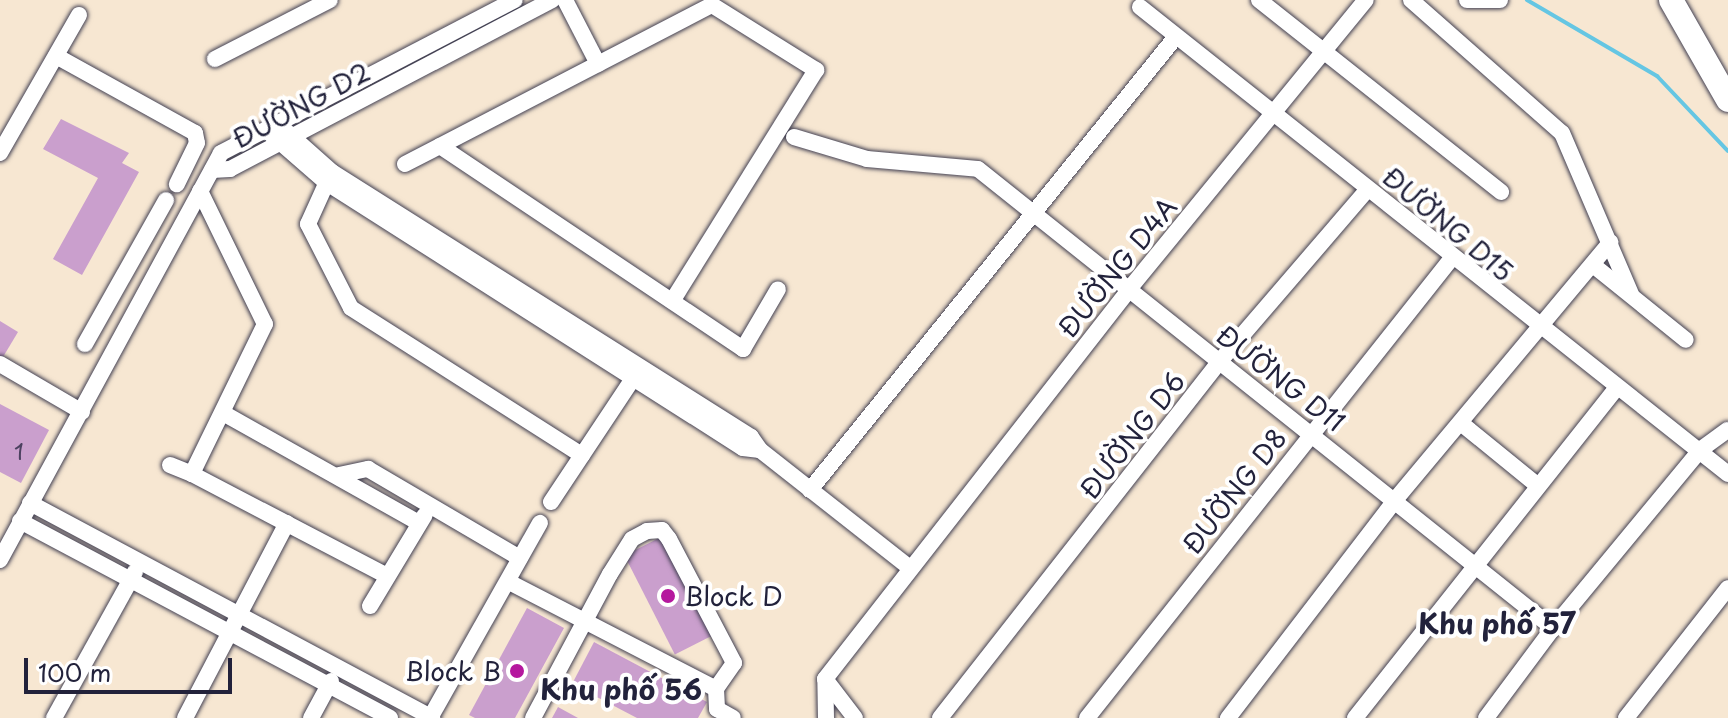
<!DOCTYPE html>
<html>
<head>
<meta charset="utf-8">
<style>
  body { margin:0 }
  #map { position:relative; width:1728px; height:718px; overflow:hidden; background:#f7e7d2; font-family:"Playpen Sans",sans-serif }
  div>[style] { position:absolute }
  .stream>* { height:4px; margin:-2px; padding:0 2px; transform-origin:2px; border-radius:2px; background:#65c6e3 }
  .building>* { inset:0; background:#ca9fcd; transform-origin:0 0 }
  .roads { filter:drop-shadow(0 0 2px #424052) drop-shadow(0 0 2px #424052) }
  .minor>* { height:16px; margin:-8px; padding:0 8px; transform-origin:8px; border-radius:8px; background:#fff }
  .highway>* { height:24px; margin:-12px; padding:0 12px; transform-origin:12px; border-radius:12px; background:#fff }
  .dots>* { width:22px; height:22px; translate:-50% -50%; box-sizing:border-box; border:4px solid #fff; border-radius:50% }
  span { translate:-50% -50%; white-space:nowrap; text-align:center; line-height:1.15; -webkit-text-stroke:8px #fff; paint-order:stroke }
  .number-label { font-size:22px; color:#4c4160 }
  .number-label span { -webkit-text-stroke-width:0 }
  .street-label { font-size:26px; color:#22223b }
  .poi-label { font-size:26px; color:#22223b }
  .left { translate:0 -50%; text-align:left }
  .right { translate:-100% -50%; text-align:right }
  .neighbourhood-label { font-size:28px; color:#22223b; font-weight:700 }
  .scale { position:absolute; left:24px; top:658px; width:208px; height:36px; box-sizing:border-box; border:4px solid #22223b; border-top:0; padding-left:10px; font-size:24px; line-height:28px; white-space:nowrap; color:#22223b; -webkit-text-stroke:6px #fff; paint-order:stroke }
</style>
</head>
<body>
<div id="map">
  <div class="stream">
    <i style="left:1527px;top:0;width:151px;rotate:30.3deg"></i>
    <i style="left:1657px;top:76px;width:103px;rotate:46.6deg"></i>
  </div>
  <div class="building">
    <i style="clip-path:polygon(61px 119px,129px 153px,122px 163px,139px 172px,82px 275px,53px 259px,98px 178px,43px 149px)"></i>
    <i style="clip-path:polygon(0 321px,18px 332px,0 362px)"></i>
    <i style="clip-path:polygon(0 404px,49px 430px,21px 483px,0 472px)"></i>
    <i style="left:661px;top:537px;width:111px;height:41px;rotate:63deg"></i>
    <i style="clip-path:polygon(527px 608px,564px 628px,515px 718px,475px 718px,469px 715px)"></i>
    <i style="clip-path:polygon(594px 642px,707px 702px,698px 718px,637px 718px,572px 684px)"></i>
    <i style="clip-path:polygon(558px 707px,578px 718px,552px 718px)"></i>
  </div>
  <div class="roads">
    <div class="minor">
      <i style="left:565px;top:0;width:72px;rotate:62.7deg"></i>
      <i style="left:1259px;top:0;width:309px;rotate:38.4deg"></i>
      <i style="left:1411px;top:0;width:201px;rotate:41.4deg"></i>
      <i style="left:1562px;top:133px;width:175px;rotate:66.8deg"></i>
      <i style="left:1467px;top:0;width:33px"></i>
      <i style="left:1140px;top:7px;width:751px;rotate:38.46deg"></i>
      <i style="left:56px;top:56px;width:159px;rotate:29deg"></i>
      <i style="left:195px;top:133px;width:10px;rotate:79deg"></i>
      <i style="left:197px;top:143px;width:46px;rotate:116deg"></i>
      <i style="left:215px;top:59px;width:129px;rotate:-27.2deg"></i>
      <i style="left:278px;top:124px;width:72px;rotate:41.6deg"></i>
      <i style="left:332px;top:172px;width:496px;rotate:32.3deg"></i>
      <i style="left:751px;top:437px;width:16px;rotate:55deg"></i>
      <i style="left:760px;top:450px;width:191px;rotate:38.2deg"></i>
      <i style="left:266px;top:130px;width:81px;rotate:41deg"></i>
      <i style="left:327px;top:183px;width:493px;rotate:32.5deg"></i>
      <i style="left:743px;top:448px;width:17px;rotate:7deg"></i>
      <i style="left:794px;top:137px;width:76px;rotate:16.8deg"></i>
      <i style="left:867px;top:159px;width:111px;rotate:5.1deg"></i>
      <i style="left:978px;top:169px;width:736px;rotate:38.6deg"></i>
      <i style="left:440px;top:146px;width:365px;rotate:33.8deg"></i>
      <i style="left:743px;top:349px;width:69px;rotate:-59.7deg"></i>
      <i style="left:0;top:153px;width:159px;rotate:-60.2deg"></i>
      <i style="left:405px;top:164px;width:346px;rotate:-27.4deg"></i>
      <i style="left:712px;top:5px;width:123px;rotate:32deg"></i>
      <i style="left:816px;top:70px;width:272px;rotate:121.9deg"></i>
      <i style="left:212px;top:170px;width:18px;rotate:-3deg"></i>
      <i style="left:230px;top:169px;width:364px;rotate:-27.7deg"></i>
      <i style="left:331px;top:173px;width:56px;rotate:114.3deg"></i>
      <i style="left:308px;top:224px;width:94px;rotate:62.9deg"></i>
      <i style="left:351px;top:308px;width:274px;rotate:32.5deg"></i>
      <i style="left:200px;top:191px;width:148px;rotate:64deg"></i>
      <i style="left:265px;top:324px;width:167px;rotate:116deg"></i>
      <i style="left:192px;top:474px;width:220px;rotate:27.6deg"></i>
      <i style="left:1593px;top:265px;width:119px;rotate:38.9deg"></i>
      <i style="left:85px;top:344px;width:165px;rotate:-60.6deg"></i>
      <i style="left:0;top:364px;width:95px;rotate:30.3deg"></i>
      <i style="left:223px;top:413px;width:225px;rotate:29.3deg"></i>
      <i style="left:1462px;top:424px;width:97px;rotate:39.1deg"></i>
      <i style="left:170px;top:465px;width:24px;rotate:22deg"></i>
      <i style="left:339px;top:475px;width:30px;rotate:-12deg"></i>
      <i style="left:368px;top:469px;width:176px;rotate:30.4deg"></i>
      <i style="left:810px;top:490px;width:580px;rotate:-51.09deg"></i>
      <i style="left:551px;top:502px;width:161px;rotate:-56.4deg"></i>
      <i style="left:30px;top:503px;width:456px;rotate:28.1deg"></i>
      <i style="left:20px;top:521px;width:419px;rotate:28deg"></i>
      <i style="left:0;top:560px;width:463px;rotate:-61.5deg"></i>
      <i style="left:221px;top:153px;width:331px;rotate:-27.5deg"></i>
      <i style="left:509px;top:582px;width:233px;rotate:27.3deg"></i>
      <i style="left:716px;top:689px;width:20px;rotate:87deg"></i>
      <i style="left:717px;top:709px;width:18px;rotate:29deg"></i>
      <i style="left:370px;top:606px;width:106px;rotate:-58.9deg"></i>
      <i style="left:825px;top:679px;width:49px;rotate:52.4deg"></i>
      <i style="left:54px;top:718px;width:167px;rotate:-61deg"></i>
      <i style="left:185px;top:718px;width:220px;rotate:-62.4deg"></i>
      <i style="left:311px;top:718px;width:42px;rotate:-61.6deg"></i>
      <i style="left:430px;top:718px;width:224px;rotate:-60.6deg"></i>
      <i style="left:533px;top:718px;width:163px;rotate:-61.9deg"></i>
      <i style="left:610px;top:574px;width:41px;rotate:-57.8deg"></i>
      <i style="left:632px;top:539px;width:17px;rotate:-28deg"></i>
      <i style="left:647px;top:531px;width:15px;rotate:-4deg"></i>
      <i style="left:662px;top:530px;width:11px;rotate:52deg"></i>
      <i style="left:669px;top:539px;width:140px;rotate:62.3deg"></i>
      <i style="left:734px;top:663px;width:32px;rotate:125deg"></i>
      <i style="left:826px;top:718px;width:39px;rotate:-91deg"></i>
      <i style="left:825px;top:679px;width:496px;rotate:-52deg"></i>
      <i style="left:1130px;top:288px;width:372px;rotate:-50.7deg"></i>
      <i style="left:940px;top:718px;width:454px;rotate:-51.9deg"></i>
      <i style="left:1220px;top:361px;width:227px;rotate:-49.3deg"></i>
      <i style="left:1087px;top:718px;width:586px;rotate:-51.58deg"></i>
      <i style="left:1228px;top:718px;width:275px;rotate:-52.5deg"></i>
      <i style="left:1395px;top:500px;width:336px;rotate:-50.1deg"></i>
      <i style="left:1355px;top:718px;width:422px;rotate:-51.6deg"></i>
      <i style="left:1486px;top:718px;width:112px;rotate:-53.3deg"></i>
      <i style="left:1553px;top:628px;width:231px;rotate:-50.4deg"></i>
      <i style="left:1700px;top:450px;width:34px;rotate:-36deg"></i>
      <i style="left:1626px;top:718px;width:165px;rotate:-51.9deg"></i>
    </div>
    <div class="highway">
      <i style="left:1671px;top:0;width:115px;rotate:60.3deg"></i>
    </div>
  </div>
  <div class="dots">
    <i style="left:668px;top:596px;background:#b5179e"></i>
    <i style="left:517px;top:671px;background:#b5179e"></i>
  </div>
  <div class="number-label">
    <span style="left:19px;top:451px">1</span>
  </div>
  <div class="street-label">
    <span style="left:301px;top:105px;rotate:-28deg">ĐƯỜNG D2</span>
    <span style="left:1448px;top:224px;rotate:40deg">ĐƯỜNG D15</span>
    <span style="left:1117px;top:267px;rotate:-51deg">ĐƯỜNG D4A</span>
    <span style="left:1281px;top:378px;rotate:38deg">ĐƯỜNG D11</span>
    <span style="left:1132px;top:435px;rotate:-52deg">ĐƯỜNG D6</span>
    <span style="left:1234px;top:491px;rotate:-52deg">ĐƯỜNG D8</span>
  </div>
  <div class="poi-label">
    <span class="left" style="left:684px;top:596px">Block D</span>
    <span class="right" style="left:501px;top:671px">Block B</span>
  </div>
  <div class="neighbourhood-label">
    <span style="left:1497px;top:623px">Khu phố 57</span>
    <span style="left:621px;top:689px">Khu phố 56</span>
  </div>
  <div class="scale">100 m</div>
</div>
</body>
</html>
